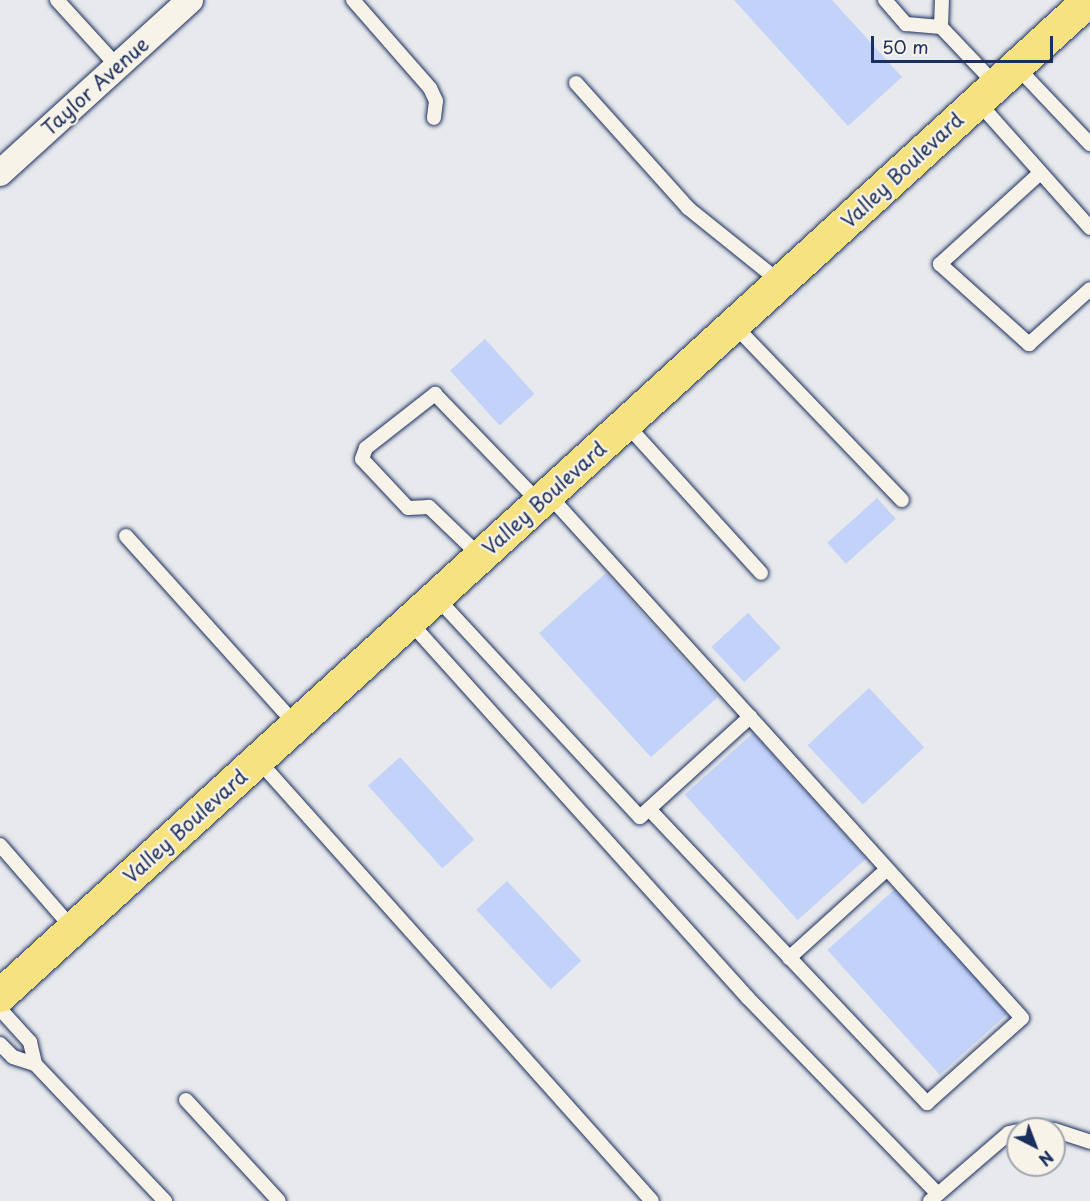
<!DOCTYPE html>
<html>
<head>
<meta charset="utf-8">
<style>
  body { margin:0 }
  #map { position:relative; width:1090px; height:1201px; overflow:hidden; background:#e7e9ed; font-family:"Playpen Sans",sans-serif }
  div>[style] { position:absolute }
  .building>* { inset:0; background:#c3d2f9; transform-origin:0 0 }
  .roads { filter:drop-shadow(0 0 2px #1b2f5e) drop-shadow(0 0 2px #1b2f5e) }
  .lane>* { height:14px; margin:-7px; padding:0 7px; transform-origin:7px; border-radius:7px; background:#f7f3e8 }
  .street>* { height:26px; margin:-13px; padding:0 13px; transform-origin:13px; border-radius:13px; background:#f7f3e8 }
  .primary>* { height:33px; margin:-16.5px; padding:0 16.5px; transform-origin:16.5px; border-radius:16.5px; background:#f6e281 }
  span { translate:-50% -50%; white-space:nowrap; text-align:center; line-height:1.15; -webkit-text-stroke:4.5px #f7f3e8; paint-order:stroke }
  .street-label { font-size:20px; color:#1b2f5e }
  .north { position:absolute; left:1006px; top:1117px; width:60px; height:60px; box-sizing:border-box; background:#f7f3e8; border:2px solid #9fa5b1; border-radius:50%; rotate:138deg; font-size:16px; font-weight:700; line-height:24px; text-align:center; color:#1b2f5e }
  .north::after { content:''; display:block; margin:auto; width:21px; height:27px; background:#1b2f5e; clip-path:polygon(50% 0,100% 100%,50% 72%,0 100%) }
  .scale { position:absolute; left:871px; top:36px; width:182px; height:27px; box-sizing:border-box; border:3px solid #1b2f5e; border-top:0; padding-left:8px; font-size:18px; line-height:21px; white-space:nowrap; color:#1b2f5e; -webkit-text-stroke:4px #f7f3e8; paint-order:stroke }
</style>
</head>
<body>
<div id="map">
  <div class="building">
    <i style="clip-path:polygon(734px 0,832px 0,902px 77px,848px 126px)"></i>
    <i style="left:485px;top:339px;width:74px;height:47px;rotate:48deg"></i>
    <i style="left:877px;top:498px;width:28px;height:67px;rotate:48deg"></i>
    <i style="left:606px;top:573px;width:167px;height:90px;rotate:48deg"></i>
    <i style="left:748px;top:613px;width:48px;height:50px;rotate:47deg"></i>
    <i style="left:869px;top:688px;width:81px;height:84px;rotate:47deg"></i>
    <i style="left:753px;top:733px;width:169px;height:92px;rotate:48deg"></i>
    <i style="left:400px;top:757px;width:111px;height:43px;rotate:48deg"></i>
    <i style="left:507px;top:881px;width:109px;height:42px;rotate:47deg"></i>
    <i style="left:895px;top:889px;width:168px;height:91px;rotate:48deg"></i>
  </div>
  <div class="roads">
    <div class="lane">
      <i style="left:57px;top:0;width:89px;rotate:47.7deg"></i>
      <i style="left:353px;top:0;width:117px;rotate:48.8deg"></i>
      <i style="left:430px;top:88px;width:14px;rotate:65deg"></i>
      <i style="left:436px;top:101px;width:17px;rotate:97deg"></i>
      <i style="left:885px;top:0;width:32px;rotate:49deg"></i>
      <i style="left:906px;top:24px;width:35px;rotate:5deg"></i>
      <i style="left:941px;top:27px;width:79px;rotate:46.5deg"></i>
      <i style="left:941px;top:27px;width:27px;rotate:-88deg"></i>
      <i style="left:1016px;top:66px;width:108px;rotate:46.5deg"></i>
      <i style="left:576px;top:83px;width:168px;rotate:48.1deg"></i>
      <i style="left:688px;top:208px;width:118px;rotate:38.8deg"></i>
      <i style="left:977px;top:101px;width:170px;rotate:48.3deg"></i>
      <i style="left:1039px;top:174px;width:134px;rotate:137.7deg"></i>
      <i style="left:940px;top:264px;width:120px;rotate:42deg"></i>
      <i style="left:1029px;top:344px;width:82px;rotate:-42deg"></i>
      <i style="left:733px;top:324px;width:244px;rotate:46.2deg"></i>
      <i style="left:626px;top:424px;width:201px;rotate:47.8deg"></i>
      <i style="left:126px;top:536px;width:254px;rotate:48deg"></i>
      <i style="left:480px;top:556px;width:71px;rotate:-136.1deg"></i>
      <i style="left:429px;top:507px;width:21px;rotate:177deg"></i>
      <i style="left:408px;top:508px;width:67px;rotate:-133.2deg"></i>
      <i style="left:362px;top:459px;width:12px;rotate:-70deg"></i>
      <i style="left:366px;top:448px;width:88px;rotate:-38deg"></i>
      <i style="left:435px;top:394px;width:150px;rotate:46.1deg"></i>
      <i style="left:436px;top:597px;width:300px;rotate:47.2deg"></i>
      <i style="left:640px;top:817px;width:149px;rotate:-42.3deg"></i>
      <i style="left:750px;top:717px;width:301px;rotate:-132.2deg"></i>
      <i style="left:409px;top:621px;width:507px;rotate:48.04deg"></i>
      <i style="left:748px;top:998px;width:273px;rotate:45.9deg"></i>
      <i style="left:258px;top:760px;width:591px;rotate:48.22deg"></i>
      <i style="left:649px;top:809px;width:405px;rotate:46.6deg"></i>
      <i style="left:927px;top:1103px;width:127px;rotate:-41.8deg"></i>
      <i style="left:1022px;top:1018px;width:406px;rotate:-132.1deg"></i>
      <i style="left:0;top:845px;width:111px;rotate:49deg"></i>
      <i style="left:789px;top:958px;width:132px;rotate:-42.2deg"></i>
      <i style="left:0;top:1009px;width:45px;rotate:47.7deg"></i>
      <i style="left:30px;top:1042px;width:23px;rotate:77deg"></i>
      <i style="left:0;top:1044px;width:18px;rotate:45deg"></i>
      <i style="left:13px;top:1057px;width:23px;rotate:18deg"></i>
      <i style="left:35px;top:1064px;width:189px;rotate:46.5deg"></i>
      <i style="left:186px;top:1100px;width:137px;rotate:47.4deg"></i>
      <i style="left:1033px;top:1129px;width:16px"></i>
      <i style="left:1054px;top:1130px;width:38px;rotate:18deg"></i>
      <i style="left:930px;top:1201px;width:104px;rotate:-40.7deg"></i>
      <i style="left:1009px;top:1133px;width:9px;rotate:-13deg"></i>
    </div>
    <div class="street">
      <i style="left:0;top:173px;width:257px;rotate:-42.3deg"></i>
    </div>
    <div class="primary">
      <i style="left:0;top:995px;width:1474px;rotate:-42.44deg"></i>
    </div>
  </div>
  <div class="street-label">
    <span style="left:95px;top:86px;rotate:-42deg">Taylor Avenue</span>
    <span style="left:902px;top:170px;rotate:-43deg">Valley Boulevard</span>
    <span style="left:544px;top:498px;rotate:-42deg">Valley Boulevard</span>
    <span style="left:185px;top:826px;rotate:-42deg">Valley Boulevard</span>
  </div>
  <div class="north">N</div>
  <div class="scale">50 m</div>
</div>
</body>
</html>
